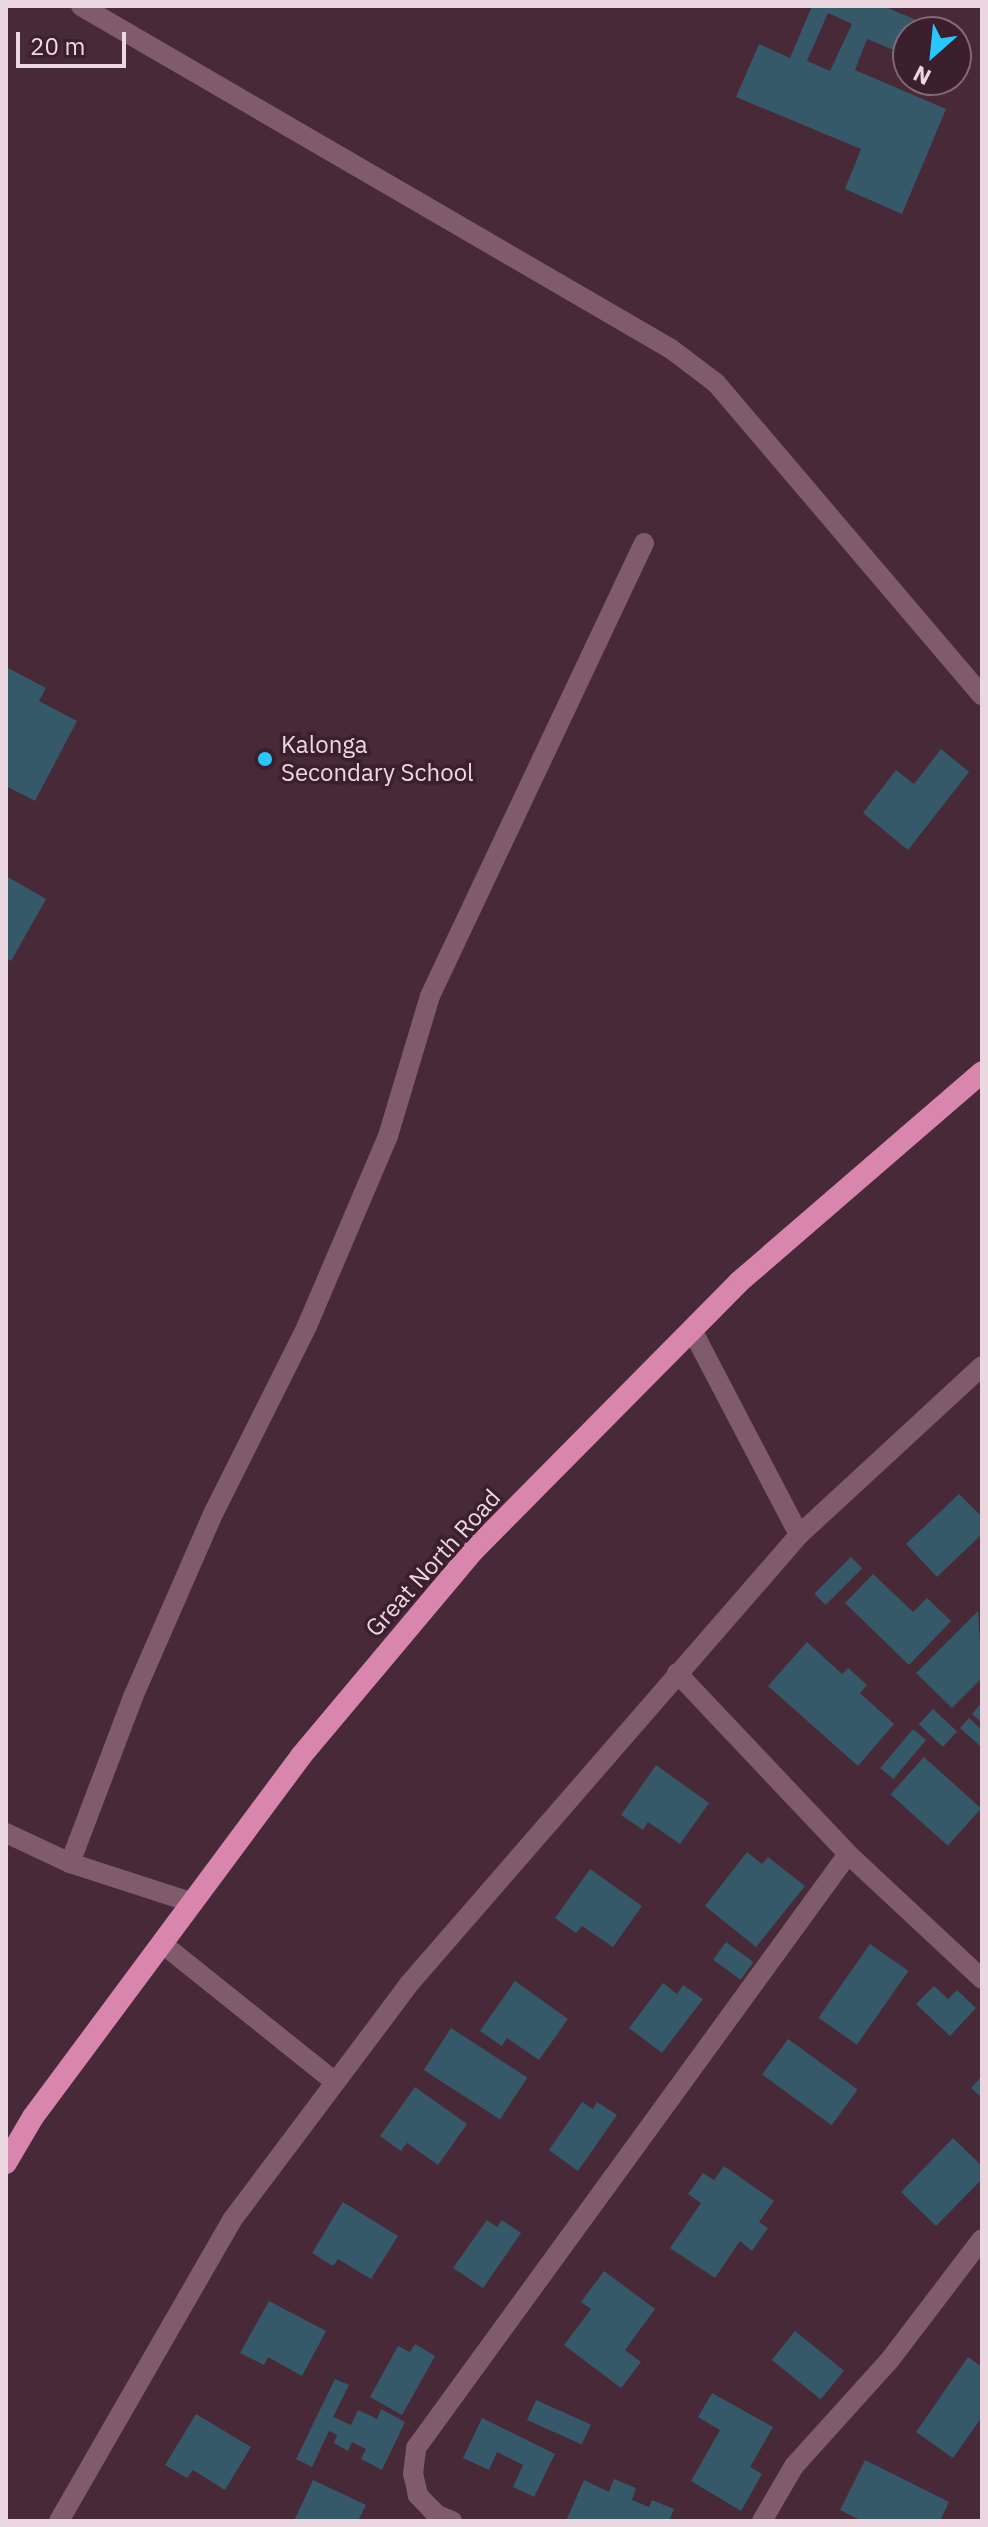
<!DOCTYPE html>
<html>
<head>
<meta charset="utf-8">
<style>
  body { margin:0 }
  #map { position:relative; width:988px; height:2527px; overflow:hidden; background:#472937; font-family:"IBM Plex Sans",sans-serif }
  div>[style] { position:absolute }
  .building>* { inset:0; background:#355969; transform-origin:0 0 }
  .minor>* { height:20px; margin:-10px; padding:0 10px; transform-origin:10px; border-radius:10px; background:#7f5b6c }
  .trunk>* { height:22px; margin:-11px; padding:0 11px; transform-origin:11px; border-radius:11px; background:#d886ae }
  .dots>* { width:22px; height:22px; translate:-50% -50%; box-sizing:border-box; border:4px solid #3c1f2d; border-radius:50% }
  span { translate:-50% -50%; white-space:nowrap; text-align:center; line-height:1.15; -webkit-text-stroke:7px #3c1f2d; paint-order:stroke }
  .poi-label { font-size:24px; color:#ebd7e0 }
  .left { translate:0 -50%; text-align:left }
  .street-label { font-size:24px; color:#ebd7e0 }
  .frame { position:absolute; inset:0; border:8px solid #ebd7e0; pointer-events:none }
  .north { position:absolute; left:892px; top:16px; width:80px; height:80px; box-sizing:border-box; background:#3c1f2d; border:2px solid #826975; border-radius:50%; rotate:207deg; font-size:22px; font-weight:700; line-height:32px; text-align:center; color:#ebd7e0 }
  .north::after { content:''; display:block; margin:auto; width:28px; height:36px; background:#28c8ff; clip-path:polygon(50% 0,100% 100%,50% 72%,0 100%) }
  .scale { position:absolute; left:16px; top:32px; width:110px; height:36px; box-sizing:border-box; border:4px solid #ebd7e0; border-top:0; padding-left:10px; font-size:24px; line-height:28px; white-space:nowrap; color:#ebd7e0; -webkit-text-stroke:6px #3c1f2d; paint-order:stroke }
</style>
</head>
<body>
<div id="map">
  <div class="building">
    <i style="clip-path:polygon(evenodd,812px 6px,883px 6px,928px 25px,925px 32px,908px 32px,908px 56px,867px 39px,855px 70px,946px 109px,902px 214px,845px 189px,861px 149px,736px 97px,759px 44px,790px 58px,812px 6px,828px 13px,852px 24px,830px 71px,807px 61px,828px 13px)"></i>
    <i style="clip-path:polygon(6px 667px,46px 688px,39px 701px,77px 721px,35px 801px,6px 786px)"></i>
    <i style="clip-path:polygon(941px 749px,969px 772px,908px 850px,863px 813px,896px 770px,914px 784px)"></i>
    <i style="clip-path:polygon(6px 876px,46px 899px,11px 961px,6px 958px)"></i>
    <i style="clip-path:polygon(959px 1494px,982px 1517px,982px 1534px,937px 1577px,906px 1544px)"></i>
    <i style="left:851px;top:1557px;width:16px;height:52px;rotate:45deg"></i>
    <i style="clip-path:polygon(873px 1574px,913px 1612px,927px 1598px,951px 1621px,909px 1665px,845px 1603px)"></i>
    <i style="clip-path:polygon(978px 1611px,982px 1678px,952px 1708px,916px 1673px)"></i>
    <i style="clip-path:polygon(807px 1642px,842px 1674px,848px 1668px,867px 1685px,860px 1693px,894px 1724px,858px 1766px,768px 1686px)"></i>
    <i style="clip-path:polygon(982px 1702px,982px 1723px,972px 1714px)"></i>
    <i style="left:933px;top:1709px;width:33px;height:21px;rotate:43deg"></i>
    <i style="clip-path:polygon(969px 1718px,982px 1730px,982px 1748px,960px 1728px)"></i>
    <i style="left:913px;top:1729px;width:17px;height:51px;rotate:40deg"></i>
    <i style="left:924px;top:1757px;width:77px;height:50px;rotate:42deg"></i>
    <i style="clip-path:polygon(656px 1765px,709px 1803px,680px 1844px,648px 1822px,643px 1830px,621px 1815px)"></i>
    <i style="clip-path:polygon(747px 1852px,762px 1864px,768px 1857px,805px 1886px,756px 1947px,705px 1906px)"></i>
    <i style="clip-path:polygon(590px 1869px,642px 1906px,613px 1947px,582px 1926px,576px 1933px,555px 1918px)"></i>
    <i style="left:726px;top:1942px;width:34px;height:22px;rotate:36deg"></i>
    <i style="left:870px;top:1944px;width:47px;height:90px;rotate:35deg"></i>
    <i style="clip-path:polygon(515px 1981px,568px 2019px,539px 2060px,507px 2038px,502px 2046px,480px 2031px)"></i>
    <i style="clip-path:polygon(663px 1983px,677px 1994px,683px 1985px,703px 1999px,662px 2053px,629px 2028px)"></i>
    <i style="clip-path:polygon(934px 1986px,948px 1999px,957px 1990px,976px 2008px,950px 2036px,916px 2004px)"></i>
    <i style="left:451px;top:2028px;width:91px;height:50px;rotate:33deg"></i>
    <i style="left:788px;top:2039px;width:86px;height:44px;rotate:36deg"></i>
    <i style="clip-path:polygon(982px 2076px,982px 2098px,971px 2088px)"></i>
    <i style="clip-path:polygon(415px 2087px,467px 2124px,438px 2165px,407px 2143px,401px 2151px,380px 2136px)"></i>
    <i style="clip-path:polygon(582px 2102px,593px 2109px,597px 2102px,617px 2115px,578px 2171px,549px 2150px)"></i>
    <i style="clip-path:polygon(953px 2138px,982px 2166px,982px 2179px,936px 2226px,901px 2192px)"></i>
    <i style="clip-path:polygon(724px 2166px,774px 2201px,759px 2222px,768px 2228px,752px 2251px,740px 2241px,715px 2278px,670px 2248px,701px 2203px,688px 2194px,703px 2173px,714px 2180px)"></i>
    <i style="clip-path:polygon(343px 2202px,398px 2236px,371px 2279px,338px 2259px,333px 2266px,312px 2253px)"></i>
    <i style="clip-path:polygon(487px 2220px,497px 2227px,502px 2220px,521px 2233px,483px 2288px,453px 2268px)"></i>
    <i style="clip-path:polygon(604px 2271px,655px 2309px,625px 2350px,641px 2362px,621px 2388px,564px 2345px,591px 2309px,581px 2302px)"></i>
    <i style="clip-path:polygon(269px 2301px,326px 2331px,302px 2376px,268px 2357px,264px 2365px,240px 2353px)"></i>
    <i style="left:795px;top:2331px;width:63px;height:37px;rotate:39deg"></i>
    <i style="clip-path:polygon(415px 2344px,435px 2356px,402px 2415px,370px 2397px,398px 2346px,410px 2352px)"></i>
    <i style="clip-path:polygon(968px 2357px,982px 2367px,982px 2417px,953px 2458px,916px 2432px)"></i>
    <i style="clip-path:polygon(335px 2379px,349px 2385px,333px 2417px,351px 2425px,358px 2410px,377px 2419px,381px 2409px,405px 2422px,382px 2470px,361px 2459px,366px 2449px,352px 2442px,348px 2451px,334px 2443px,337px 2435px,329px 2431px,312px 2467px,296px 2459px)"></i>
    <i style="clip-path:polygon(712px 2393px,773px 2427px,750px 2467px,762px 2474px,741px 2511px,691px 2481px,720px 2430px,698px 2417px)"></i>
    <i style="left:536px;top:2400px;width:60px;height:22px;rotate:24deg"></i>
    <i style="clip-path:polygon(196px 2414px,251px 2447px,225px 2490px,193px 2470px,187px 2478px,165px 2465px)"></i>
    <i style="clip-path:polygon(482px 2418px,555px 2454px,534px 2497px,513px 2487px,523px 2465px,497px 2452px,489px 2470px,463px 2458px)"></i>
    <i style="clip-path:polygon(865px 2460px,949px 2502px,940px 2521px,862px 2521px,840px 2510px)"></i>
    <i style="clip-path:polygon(614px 2479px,636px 2488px,632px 2500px,649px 2507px,652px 2500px,674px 2509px,669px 2521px,566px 2521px,584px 2480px,609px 2492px)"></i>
    <i style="clip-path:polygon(313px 2480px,366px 2505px,358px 2521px,294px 2521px)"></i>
  </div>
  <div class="minor">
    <i style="left:81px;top:6px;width:682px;rotate:30.17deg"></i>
    <i style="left:671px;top:349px;width:56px;rotate:37.1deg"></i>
    <i style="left:716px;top:383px;width:410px;rotate:49.6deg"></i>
    <i style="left:692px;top:1330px;width:231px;rotate:62.4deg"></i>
    <i style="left:677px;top:1673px;width:249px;rotate:46.6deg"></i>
    <i style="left:848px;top:1854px;width:183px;rotate:43deg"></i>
    <i style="left:6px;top:1833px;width:71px;rotate:25.1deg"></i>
    <i style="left:70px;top:1863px;width:129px;rotate:18deg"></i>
    <i style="left:70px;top:1863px;width:178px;rotate:-69.2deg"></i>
    <i style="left:133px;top:1697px;width:202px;rotate:-66.4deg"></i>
    <i style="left:214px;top:1512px;width:208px;rotate:-63.4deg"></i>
    <i style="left:307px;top:1326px;width:207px;rotate:-66.9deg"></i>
    <i style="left:388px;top:1136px;width:146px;rotate:-73.3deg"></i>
    <i style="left:430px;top:996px;width:501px;rotate:-64.71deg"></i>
    <i style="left:164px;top:1945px;width:219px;rotate:38.7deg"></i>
    <i style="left:59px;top:2521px;width:347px;rotate:-60.1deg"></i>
    <i style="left:232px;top:2220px;width:295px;rotate:-53.1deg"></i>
    <i style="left:409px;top:1984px;width:595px;rotate:-49.02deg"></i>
    <i style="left:799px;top:1535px;width:249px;rotate:-42.7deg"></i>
    <i style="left:452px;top:2521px;width:16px;rotate:-158deg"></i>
    <i style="left:437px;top:2515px;width:28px;rotate:-134deg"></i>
    <i style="left:418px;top:2495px;width:22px;rotate:-103deg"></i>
    <i style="left:413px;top:2474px;width:26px;rotate:-83deg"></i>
    <i style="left:416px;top:2448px;width:734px;rotate:-53.97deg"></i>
    <i style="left:762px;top:2521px;width:64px;rotate:-59.8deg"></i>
    <i style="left:794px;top:2466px;width:142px;rotate:-47.9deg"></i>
    <i style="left:889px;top:2361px;width:153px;rotate:-52.7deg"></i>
  </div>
  <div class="trunk">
    <i style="left:6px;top:2163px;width:53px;rotate:-59.6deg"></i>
    <i style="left:33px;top:2117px;width:450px;rotate:-53.4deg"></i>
    <i style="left:301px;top:1756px;width:269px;rotate:-50deg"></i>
    <i style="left:474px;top:1550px;width:377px;rotate:-45.3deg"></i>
    <i style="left:739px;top:1282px;width:321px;rotate:-40.8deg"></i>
  </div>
  <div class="dots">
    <i style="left:265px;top:759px;background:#28c8ff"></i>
  </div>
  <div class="poi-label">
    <span class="left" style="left:281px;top:759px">Kalonga<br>Secondary School</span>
  </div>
  <div class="street-label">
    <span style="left:433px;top:1563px;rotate:-48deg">Great North Road</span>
  </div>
  <div class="frame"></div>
  <div class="north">N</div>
  <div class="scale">20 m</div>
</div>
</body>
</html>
